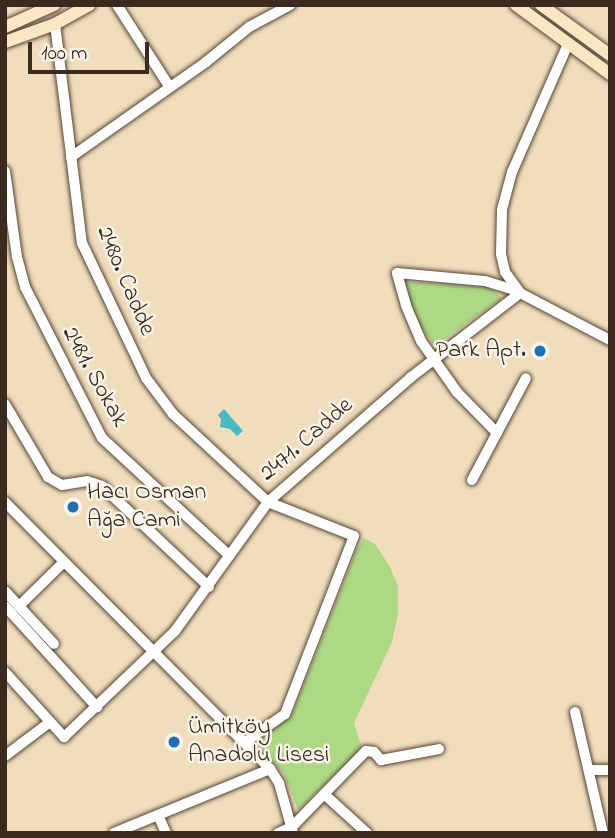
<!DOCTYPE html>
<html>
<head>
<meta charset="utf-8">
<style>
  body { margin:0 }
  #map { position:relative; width:615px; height:838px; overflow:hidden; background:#f0ddbc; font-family:"Indie Flower",sans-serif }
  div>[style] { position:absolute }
  .green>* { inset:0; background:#add985 }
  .water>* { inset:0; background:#4ab9c1 }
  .roads { filter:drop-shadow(0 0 2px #564536) drop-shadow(0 0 2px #564536) }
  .minor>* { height:10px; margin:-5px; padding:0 5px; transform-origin:5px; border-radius:5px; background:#fff }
  .secondary>* { height:12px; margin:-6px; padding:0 6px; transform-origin:6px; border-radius:6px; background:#f9e7c3 }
  .dots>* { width:19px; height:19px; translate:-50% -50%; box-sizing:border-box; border:4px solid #f7f3e8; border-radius:50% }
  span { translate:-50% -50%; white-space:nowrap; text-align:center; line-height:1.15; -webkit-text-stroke:5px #f7f3e8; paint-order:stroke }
  .street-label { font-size:24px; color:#3b2a1e }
  .poi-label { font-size:24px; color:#3b2a1e }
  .right { translate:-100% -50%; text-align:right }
  .left { translate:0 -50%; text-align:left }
  .frame { position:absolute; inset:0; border:7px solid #3b2a1e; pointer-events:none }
  .scale { position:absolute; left:28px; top:42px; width:121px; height:32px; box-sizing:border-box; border:4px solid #3b2a1e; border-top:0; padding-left:9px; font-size:21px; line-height:24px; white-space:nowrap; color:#3b2a1e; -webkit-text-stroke:5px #f7f3e8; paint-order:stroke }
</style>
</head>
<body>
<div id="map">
  <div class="green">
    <i style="clip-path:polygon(407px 282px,488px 286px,502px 298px,435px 346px,414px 319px,404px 284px)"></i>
    <i style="clip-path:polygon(364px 538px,375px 544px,389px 565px,398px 586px,398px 614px,392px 642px,354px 723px,362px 748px,298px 810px,284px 774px,257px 744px,293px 713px,357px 549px)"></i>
  </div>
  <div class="water">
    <i style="clip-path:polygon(224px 409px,243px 431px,237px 436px,230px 429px,220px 427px,221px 419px,218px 415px)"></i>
  </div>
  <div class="roads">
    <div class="minor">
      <i style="left:117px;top:5px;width:96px;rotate:57.3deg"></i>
      <i style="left:55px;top:24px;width:221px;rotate:83deg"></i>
      <i style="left:82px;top:243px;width:149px;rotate:64.6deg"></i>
      <i style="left:146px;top:378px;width:45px;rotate:53.1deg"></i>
      <i style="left:173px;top:414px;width:129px;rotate:42.8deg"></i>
      <i style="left:268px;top:502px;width:92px;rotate:21.6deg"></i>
      <i style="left:354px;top:536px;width:191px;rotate:111.2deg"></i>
      <i style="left:285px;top:714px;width:50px;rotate:144.7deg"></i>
      <i style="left:568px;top:44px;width:140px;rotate:113.6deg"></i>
      <i style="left:512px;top:172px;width:39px;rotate:105deg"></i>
      <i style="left:502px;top:210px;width:44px;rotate:91.3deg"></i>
      <i style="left:501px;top:254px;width:18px;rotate:77deg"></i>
      <i style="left:505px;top:272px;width:26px;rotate:54deg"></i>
      <i style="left:520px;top:293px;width:102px;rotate:27.6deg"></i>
      <i style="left:71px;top:157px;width:165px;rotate:-35.1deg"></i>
      <i style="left:206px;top:62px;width:55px;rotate:-39.1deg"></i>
      <i style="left:249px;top:27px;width:47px;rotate:-28.2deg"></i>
      <i style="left:5px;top:171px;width:87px;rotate:82.1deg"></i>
      <i style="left:17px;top:257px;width:31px;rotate:75deg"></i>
      <i style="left:25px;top:287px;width:169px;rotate:63deg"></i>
      <i style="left:102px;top:438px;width:173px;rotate:42.7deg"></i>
      <i style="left:5px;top:404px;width:85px;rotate:59.5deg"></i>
      <i style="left:48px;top:477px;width:16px;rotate:30deg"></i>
      <i style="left:62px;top:485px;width:25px;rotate:-9deg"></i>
      <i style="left:87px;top:481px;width:16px;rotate:18deg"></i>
      <i style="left:102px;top:486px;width:147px;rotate:43.3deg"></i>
      <i style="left:497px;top:433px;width:57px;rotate:-134.3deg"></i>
      <i style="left:457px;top:392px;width:62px;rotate:-125.2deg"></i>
      <i style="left:421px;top:341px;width:39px;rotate:-113deg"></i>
      <i style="left:406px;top:305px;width:33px;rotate:-106deg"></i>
      <i style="left:397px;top:273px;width:88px;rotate:5.2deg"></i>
      <i style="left:485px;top:281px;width:34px;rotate:17deg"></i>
      <i style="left:472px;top:480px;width:115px;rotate:-62.1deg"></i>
      <i style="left:5px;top:502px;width:376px;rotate:45.2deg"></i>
      <i style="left:270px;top:769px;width:17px;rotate:57deg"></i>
      <i style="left:279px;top:783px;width:52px;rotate:74.4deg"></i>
      <i style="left:5px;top:591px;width:72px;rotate:47.2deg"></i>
      <i style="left:5px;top:606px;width:137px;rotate:47.7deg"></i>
      <i style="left:19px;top:606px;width:63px;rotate:-44.4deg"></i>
      <i style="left:5px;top:672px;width:88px;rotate:47.8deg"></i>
      <i style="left:64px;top:737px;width:153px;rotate:-43.7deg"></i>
      <i style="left:175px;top:631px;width:159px;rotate:-54.2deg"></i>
      <i style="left:268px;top:502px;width:189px;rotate:-41.1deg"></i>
      <i style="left:410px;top:378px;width:139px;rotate:-37.7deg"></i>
      <i style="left:575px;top:712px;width:124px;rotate:77deg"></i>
      <i style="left:5px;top:756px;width:56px;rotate:-37.1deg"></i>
      <i style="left:589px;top:770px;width:21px"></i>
      <i style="left:324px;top:794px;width:58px;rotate:42.2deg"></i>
      <i style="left:158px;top:815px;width:20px;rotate:66deg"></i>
      <i style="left:114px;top:833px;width:169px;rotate:-22.3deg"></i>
      <i style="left:278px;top:833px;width:15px;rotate:-23deg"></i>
      <i style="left:292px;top:827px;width:106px;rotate:-45.8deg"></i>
      <i style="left:366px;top:751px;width:8px;rotate:7deg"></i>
      <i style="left:374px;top:752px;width:11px;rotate:49deg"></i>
      <i style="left:381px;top:760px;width:59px;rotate:-10.7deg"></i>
    </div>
    <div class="secondary">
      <i style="left:516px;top:5px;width:117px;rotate:36.3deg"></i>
      <i style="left:541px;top:5px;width:85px;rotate:35.9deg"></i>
      <i style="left:5px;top:27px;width:54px;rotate:-24.2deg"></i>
      <i style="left:5px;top:42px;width:53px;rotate:-19.8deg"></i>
      <i style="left:55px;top:24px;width:39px;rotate:-29deg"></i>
    </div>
  </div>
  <div class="dots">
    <i style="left:540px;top:351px;background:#1f6fb2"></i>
    <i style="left:73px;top:507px;background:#1f6fb2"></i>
    <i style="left:174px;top:742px;background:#1f6fb2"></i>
  </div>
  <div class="street-label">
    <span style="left:125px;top:281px;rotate:67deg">2480. Cadde</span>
    <span style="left:94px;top:377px;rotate:61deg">2481. Sokak</span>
    <span style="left:307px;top:440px;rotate:-41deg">2471. Cadde</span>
  </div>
  <div class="poi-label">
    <span class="right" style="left:526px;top:351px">Park Apt.</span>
    <span class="left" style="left:87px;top:507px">Hacı Osman<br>Ağa Cami</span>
    <span class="left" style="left:188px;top:742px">Ümitköy<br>Anadolu Lisesi</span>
  </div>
  <div class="frame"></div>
  <div class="scale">100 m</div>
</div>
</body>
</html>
